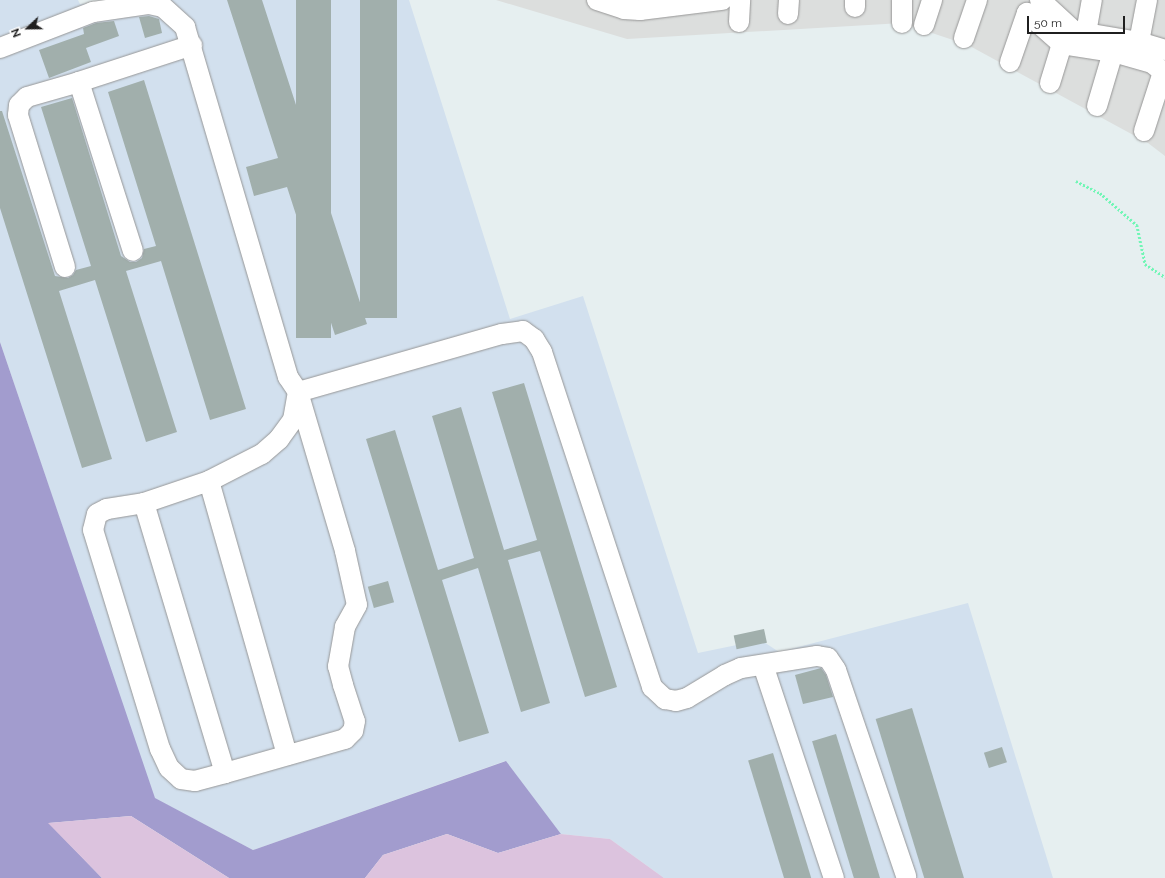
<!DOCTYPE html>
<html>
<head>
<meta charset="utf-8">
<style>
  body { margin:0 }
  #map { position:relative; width:1165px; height:878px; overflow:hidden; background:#e6eff0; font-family:Raleway,sans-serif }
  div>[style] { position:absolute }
  .residential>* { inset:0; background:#dcdedd }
  .farmland>* { inset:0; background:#d2e0ee }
  .forest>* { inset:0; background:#a29cce }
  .wetland>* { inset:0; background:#dcc3de }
  .building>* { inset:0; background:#a1afac; transform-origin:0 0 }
  .path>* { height:2.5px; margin-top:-1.25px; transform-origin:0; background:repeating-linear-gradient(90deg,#71f6b6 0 2px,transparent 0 4px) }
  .roads { filter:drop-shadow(0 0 1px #969696) drop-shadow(0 0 1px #969696) }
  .minor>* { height:20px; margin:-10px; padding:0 10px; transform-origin:10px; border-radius:10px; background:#fff }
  span { translate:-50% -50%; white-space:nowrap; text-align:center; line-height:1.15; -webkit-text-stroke:3px #fff; paint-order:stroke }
  .north { position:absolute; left:8px; top:8px; width:40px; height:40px; -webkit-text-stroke:3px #fff; paint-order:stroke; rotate:248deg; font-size:11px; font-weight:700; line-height:16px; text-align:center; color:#1f1f1f }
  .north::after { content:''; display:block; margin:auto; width:14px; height:18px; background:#1f1f1f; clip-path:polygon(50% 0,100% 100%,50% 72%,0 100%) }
  .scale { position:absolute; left:1027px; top:16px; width:98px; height:18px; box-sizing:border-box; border:2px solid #1f1f1f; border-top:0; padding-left:5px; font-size:12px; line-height:14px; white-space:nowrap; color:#1f1f1f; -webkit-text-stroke:3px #fff; paint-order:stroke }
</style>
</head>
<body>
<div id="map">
  <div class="residential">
    <i style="clip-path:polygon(496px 0,1165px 0,1165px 156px,1148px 143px,968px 45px,902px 23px,627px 39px)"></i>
  </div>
  <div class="farmland">
    <i style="clip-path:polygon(0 0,78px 0,80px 4px,147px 0,409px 0,510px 319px,583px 296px,698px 653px,761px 640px,779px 652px,968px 603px,1053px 878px,664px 878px,610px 839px,561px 834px,505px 761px,253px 850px,154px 798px,0 342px)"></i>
  </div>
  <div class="forest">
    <i style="clip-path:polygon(0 342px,155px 798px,253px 850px,506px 761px,561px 834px,498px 853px,447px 834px,383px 855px,365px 878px,229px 878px,131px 816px,49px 823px,102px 878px,0 878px)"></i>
  </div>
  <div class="wetland">
    <i style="clip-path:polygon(131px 816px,229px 878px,102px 878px,48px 823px)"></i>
    <i style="clip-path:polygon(447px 834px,498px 853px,561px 834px,610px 839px,664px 878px,365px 878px,383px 855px)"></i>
  </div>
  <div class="building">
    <i style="clip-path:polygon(227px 0,262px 0,367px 324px,335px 335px,287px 187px,254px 196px,246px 167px,278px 158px)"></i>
    <i style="left:296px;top:0;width:35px;height:338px"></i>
    <i style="left:360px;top:0;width:37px;height:318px"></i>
    <i style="clip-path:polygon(149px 16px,159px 19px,162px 33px,145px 38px,139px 17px)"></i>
    <i style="clip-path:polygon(114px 21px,119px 36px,86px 48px,91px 62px,49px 78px,39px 50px,84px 34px,83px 28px,96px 23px)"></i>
    <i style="clip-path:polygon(144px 80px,246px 409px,210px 420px,161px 261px,126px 271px,177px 432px,146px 442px,95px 280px,59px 291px,112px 459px,82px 468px,0 208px,0 111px,2px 111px,55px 276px,68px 278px,73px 275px,76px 270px,91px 266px,41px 107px,72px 98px,121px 256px,130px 262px,136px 262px,142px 258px,144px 249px,156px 246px,108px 92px)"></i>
    <i style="clip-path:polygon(524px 383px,617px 687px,585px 697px,540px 551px,508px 560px,550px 703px,521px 712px,478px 568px,442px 580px,489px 733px,459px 742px,366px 439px,395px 430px,438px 570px,474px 558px,432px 416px,461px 407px,504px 550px,537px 540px,492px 392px)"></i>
    <i style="left:388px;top:581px;width:22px;height:21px;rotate:74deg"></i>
    <i style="left:764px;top:629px;width:14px;height:31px;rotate:78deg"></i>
    <i style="clip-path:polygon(821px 668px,826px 675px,833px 697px,803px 704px,795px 675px)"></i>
    <i style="left:912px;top:708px;width:178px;height:38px;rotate:73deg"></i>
    <i style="left:836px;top:734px;width:151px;height:25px;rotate:73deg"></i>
    <i style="left:1002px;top:747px;width:16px;height:19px;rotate:72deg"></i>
    <i style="left:773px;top:753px;width:131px;height:26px;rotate:73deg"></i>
  </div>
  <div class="path">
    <i style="left:1076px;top:181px;width:27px;rotate:27deg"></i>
    <i style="left:1100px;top:193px;width:49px;rotate:40.9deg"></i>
    <i style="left:1137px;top:225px;width:40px;rotate:78deg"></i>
    <i style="left:1145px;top:264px;width:24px;rotate:33deg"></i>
  </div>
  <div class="roads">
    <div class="minor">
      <i style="left:597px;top:0;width:28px;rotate:18deg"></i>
      <i style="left:624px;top:9px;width:16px;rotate:4deg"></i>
      <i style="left:640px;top:10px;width:83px;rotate:-7deg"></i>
      <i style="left:855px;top:0;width:7px;rotate:90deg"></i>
      <i style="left:902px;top:0;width:23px;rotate:90deg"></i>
      <i style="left:1040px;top:0;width:46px;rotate:42.4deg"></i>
      <i style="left:1074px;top:31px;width:66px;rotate:9.6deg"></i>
      <i style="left:1139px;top:42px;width:27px;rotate:17deg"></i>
      <i style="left:788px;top:14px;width:14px;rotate:-86deg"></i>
      <i style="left:739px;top:22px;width:22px;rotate:-87deg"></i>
      <i style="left:924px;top:25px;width:26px;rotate:-72deg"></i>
      <i style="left:1086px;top:33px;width:34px;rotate:-80deg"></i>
      <i style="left:964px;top:38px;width:40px;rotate:-71.1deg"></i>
      <i style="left:1139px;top:42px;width:43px;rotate:-79.2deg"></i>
      <i style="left:0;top:48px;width:100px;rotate:-21.2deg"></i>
      <i style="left:93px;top:12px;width:57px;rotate:-8.1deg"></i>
      <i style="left:149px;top:4px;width:14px;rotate:12deg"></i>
      <i style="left:163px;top:7px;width:30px;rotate:42deg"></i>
      <i style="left:185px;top:27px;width:365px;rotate:73.6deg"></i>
      <i style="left:288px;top:377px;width:18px;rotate:56deg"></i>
      <i style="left:298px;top:392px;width:166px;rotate:73.5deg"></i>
      <i style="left:345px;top:551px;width:55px;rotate:77.5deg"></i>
      <i style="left:357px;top:605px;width:25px;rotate:119deg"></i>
      <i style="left:345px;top:627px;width:40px;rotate:100deg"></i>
      <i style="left:338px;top:666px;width:20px;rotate:75deg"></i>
      <i style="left:343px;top:685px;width:38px;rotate:72deg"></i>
      <i style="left:355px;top:721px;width:10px;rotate:101deg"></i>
      <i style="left:353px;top:731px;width:11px;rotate:135deg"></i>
      <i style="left:345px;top:739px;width:125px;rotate:164.2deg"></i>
      <i style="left:225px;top:773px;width:31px;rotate:165deg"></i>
      <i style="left:195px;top:781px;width:14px;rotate:-172deg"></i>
      <i style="left:181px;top:779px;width:16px;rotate:-137deg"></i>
      <i style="left:169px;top:768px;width:21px;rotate:-115deg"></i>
      <i style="left:160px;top:749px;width:229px;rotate:-107deg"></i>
      <i style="left:93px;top:530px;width:16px;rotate:-76deg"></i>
      <i style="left:97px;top:514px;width:11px;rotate:-27deg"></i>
      <i style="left:107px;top:509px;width:37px;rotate:-9deg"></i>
      <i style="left:144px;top:503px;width:69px;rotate:-18.7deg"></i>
      <i style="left:209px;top:481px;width:59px;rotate:-27deg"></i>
      <i style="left:262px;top:454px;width:23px;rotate:-41deg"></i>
      <i style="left:279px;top:439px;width:24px;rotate:-54deg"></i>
      <i style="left:293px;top:420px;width:28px;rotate:-80deg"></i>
      <i style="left:1010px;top:62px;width:52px;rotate:-70.9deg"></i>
      <i style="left:1027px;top:13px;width:47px;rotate:41.5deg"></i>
      <i style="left:1062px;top:44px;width:52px;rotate:8.9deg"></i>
      <i style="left:1113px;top:52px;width:41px;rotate:15.8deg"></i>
      <i style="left:1152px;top:63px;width:14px;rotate:39deg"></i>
      <i style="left:1163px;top:72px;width:4px;rotate:63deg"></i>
      <i style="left:79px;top:82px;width:177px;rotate:72.3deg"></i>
      <i style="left:1050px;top:83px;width:41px;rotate:-72.9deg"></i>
      <i style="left:1097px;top:106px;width:56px;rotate:-73.5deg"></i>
      <i style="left:1144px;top:131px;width:62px;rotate:-72.1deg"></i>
      <i style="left:65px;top:267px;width:159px;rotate:-107.2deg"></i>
      <i style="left:18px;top:115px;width:10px;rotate:-84deg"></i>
      <i style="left:19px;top:105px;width:11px;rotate:-45deg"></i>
      <i style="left:27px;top:97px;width:54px;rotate:-16.1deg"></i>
      <i style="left:79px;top:82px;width:119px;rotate:-18.1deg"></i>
      <i style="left:298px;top:392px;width:212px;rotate:-15.9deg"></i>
      <i style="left:502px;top:334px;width:21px;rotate:-8deg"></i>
      <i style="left:523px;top:331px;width:14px;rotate:36deg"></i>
      <i style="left:534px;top:339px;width:15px;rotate:58deg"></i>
      <i style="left:542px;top:352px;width:353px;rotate:71.8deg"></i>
      <i style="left:652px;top:687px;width:18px;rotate:43deg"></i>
      <i style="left:665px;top:699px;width:11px;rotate:10deg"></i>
      <i style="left:676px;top:701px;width:11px;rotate:-15deg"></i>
      <i style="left:687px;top:698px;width:44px;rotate:-31.2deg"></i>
      <i style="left:725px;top:675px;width:17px;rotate:-24deg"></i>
      <i style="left:741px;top:668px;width:77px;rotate:-9deg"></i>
      <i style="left:817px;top:656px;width:11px;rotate:10deg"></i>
      <i style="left:828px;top:658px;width:14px;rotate:56deg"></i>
      <i style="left:836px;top:670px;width:218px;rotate:71.2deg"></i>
      <i style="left:209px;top:481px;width:285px;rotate:74.1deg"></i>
      <i style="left:144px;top:503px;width:282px;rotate:73.3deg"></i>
      <i style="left:763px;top:665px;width:225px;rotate:71.6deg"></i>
    </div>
  </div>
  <div class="north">N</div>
  <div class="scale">50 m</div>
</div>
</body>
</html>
